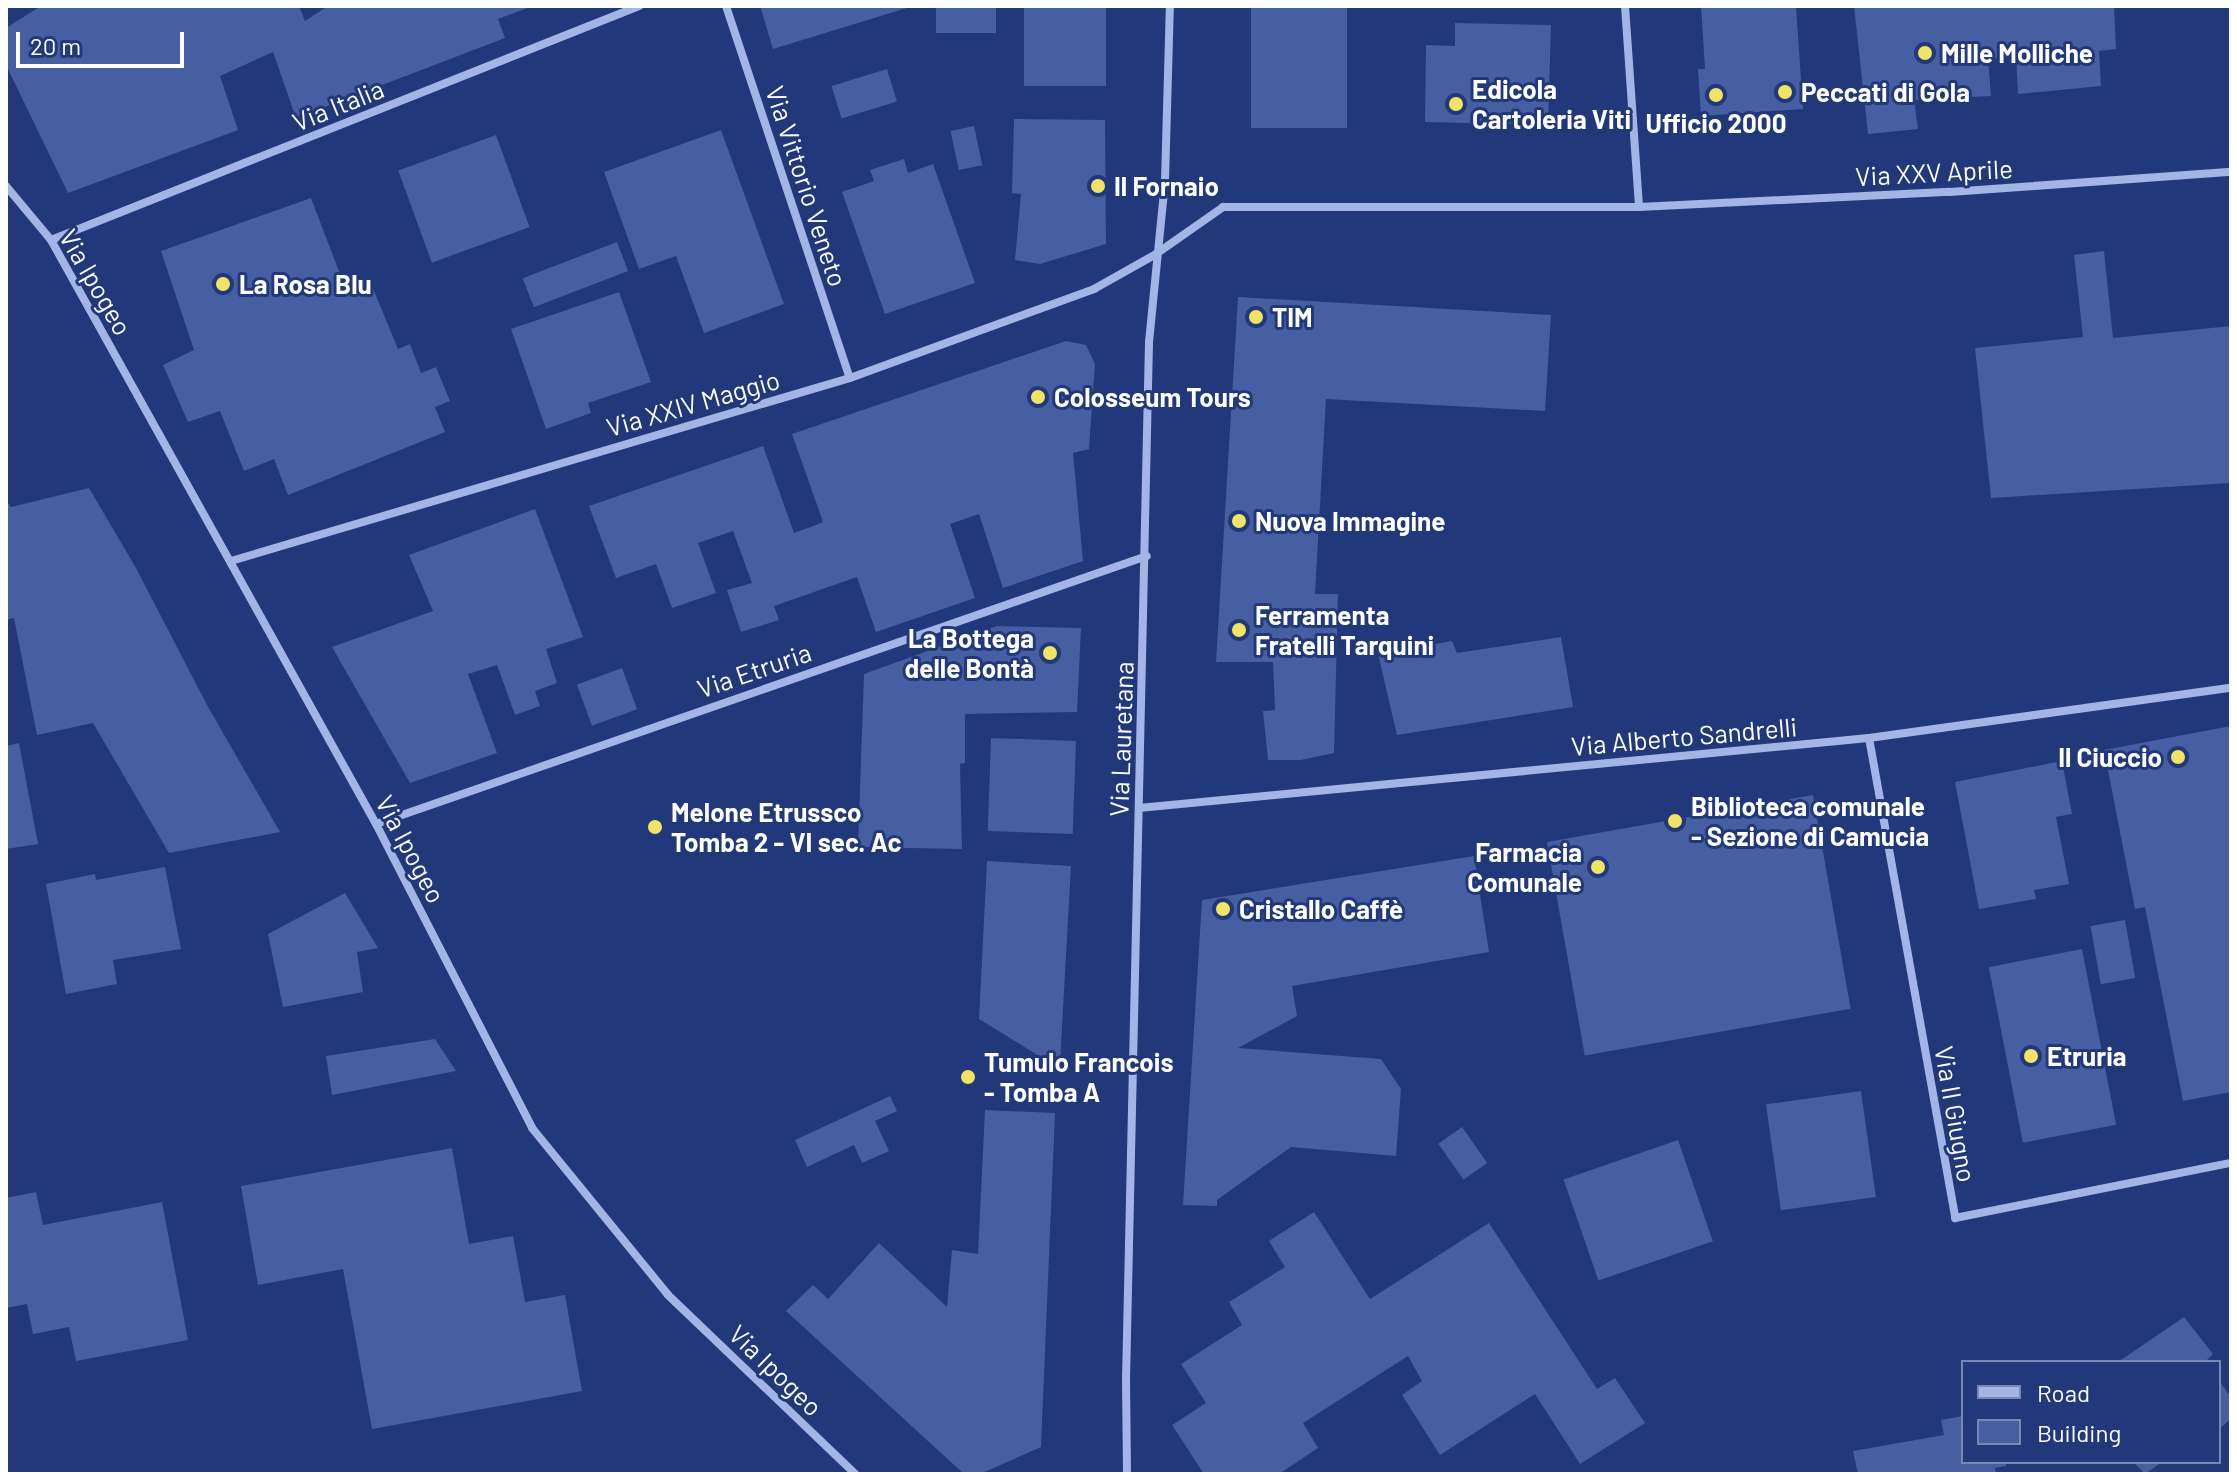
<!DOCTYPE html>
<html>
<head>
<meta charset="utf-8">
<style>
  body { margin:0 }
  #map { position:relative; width:2237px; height:1480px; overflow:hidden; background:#21387a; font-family:Barlow,sans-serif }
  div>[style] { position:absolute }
  .building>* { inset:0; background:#465ea2; transform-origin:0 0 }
  .street>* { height:8px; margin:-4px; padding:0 4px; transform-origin:4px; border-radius:4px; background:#a3b5e5 }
  .dots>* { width:22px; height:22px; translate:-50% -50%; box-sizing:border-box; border:4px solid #21387a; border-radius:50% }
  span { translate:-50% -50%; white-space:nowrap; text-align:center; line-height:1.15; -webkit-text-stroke:6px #21387a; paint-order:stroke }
  .poi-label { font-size:26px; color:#fff; font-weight:700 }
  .left { translate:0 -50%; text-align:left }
  .right { translate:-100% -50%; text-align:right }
  .street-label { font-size:26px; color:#fff }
  .frame { position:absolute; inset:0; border:8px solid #fff; pointer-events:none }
  .legend { position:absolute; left:1961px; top:1360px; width:260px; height:104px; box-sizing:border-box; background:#21387a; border:2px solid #7a88af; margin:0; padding:10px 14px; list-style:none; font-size:24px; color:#fff }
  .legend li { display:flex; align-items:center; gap:16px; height:40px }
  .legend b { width:40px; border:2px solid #7a88af }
  .scale { position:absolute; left:16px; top:32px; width:168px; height:36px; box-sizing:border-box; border:4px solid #fff; border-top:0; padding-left:10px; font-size:24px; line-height:28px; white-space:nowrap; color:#fff; -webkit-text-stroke:6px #21387a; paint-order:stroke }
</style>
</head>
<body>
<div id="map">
  <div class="building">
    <i style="clip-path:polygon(41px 6px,299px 6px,305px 21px,328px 6px,533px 6px,498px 19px,505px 38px,296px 118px,273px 52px,220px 76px,238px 130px,68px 193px,6px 65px,6px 28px)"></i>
    <i style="clip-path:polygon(760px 6px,910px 6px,910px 7px,773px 49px)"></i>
    <i style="left:936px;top:6px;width:60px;height:27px"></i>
    <i style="left:1024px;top:6px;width:82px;height:80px"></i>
    <i style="left:1251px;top:6px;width:96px;height:122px"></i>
    <i style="clip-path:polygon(1701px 6px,1796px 6px,1803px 109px,1701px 116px,1698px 69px,1705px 69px)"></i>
    <i style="clip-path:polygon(1854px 6px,2114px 6px,2116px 49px,2099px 51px,2101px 86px,2018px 94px,2016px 57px,1988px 59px,1991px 96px,1914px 100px,1918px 129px,1868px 134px)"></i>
    <i style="clip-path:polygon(1455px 23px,1551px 25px,1548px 125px,1425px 122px,1426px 45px,1455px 46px)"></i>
    <i style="left:887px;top:69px;width:34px;height:58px;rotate:73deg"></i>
    <i style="clip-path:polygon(1014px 119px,1105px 120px,1106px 244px,1040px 264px,1015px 260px,1021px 194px,1012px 193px)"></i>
    <i style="left:974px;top:126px;width:40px;height:24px;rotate:78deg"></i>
    <i style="clip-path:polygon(721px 130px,784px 304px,704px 333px,676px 256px,639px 269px,604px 172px)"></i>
    <i style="left:496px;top:135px;width:98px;height:104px;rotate:70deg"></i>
    <i style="clip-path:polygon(904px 159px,908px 173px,933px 164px,975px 283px,885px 314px,842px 192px,874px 181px,870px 170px)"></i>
    <i style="clip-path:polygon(311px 198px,348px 295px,372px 286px,398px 349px,410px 344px,421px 373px,436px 367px,450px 401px,435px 407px,445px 432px,288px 495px,274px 459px,244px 471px,220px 411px,188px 422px,163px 365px,194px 350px,161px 251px)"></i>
    <i style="left:617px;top:242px;width:31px;height:101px;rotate:69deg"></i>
    <i style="clip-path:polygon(2104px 251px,2113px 338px,2231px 326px,2231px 483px,1991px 498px,1975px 348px,2083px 337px,2074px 255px)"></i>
    <i style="clip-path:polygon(619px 292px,651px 382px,588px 403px,591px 413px,546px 429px,511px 329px)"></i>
    <i style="clip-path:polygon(1238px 297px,1551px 315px,1545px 411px,1326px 399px,1315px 594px,1338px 594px,1334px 753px,1301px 760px,1268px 760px,1263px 711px,1275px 710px,1273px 662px,1216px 662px)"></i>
    <i style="clip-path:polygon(1066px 341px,1086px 345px,1095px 364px,1089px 449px,1073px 453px,1083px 561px,1003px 588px,979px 514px,950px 524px,975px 598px,876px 632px,857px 577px,774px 606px,779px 620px,741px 632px,727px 590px,752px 583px,733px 531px,698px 543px,716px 593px,672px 608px,656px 564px,616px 578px,589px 506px,763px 446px,794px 533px,816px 525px,823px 522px,792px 434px)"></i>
    <i style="clip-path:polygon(89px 488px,136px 568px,207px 705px,280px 832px,169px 853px,93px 723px,37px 735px,14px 618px,6px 620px,6px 500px,11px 507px)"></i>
    <i style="clip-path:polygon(535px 509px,583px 637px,546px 649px,557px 683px,535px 691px,540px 706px,515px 715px,497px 665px,468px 674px,497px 753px,410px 783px,332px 647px,433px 611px,409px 555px)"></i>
    <i style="clip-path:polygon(997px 626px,1081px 628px,1077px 712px,965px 714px,965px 763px,960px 764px,962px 849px,858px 847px,864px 674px)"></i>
    <i style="clip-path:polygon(1561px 637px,1573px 707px,1397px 735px,1378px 654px,1452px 641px,1457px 653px)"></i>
    <i style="left:622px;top:668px;width:44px;height:48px;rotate:70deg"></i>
    <i style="clip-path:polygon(2231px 726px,2231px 1092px,2183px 1101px,2145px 907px,2135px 909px,2104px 750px)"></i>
    <i style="left:991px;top:738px;width:85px;height:93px;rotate:2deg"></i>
    <i style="clip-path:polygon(19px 743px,38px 844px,6px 849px,6px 746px)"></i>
    <i style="clip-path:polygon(2062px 761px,2072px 814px,2056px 817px,2069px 884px,2034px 890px,2036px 899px,1979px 909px,1955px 782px)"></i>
    <i style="left:1813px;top:795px;width:217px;height:270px;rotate:80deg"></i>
    <i style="clip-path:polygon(1474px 856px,1489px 952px,1292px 986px,1297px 1016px,1238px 1048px,1381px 1059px,1401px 1089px,1396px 1156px,1291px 1147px,1217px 1200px,1217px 1206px,1183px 1205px,1202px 900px)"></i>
    <i style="clip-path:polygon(987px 861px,1071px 866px,1060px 1063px,1049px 1062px,979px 1019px)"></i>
    <i style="clip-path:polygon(165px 867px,181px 949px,113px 960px,117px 984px,66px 994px,46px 884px,95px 874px,96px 880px)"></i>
    <i style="clip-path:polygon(345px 893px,378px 948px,357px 952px,363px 992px,283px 1007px,268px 934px)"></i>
    <i style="left:2125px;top:920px;width:59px;height:35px;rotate:80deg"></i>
    <i style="left:2082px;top:949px;width:179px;height:95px;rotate:79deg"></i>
    <i style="clip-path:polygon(435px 1039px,456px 1071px,332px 1095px,326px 1056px)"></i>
    <i style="left:1861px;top:1091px;width:107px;height:96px;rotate:82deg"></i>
    <i style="clip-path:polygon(890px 1096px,897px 1111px,875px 1121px,889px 1151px,862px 1163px,854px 1145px,807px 1167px,795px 1140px)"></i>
    <i style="clip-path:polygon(985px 1110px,1055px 1113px,1041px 1447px,980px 1474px,964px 1474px,786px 1311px,813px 1285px,828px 1299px,879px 1243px,947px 1307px,952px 1250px,978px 1254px)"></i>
    <i style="left:1462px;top:1127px;width:44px;height:29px;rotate:55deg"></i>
    <i style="left:1678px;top:1140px;width:107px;height:121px;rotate:71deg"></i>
    <i style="clip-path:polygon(452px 1148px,469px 1244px,513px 1236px,525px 1302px,565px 1295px,582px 1391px,372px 1429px,343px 1269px,258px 1285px,241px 1186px)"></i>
    <i style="clip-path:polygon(36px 1192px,43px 1225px,162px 1202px,188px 1340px,76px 1361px,69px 1327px,33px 1334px,27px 1304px,6px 1308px,6px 1198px)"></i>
    <i style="clip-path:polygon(1314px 1212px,1370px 1299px,1489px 1223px,1597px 1389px,1615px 1378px,1645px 1423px,1580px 1464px,1535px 1394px,1440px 1455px,1402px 1395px,1422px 1381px,1408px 1356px,1303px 1423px,1318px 1448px,1279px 1474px,1204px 1474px,1172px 1425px,1206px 1403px,1181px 1364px,1242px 1325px,1229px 1302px,1285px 1267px,1269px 1241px)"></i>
    <i style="clip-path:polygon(2184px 1317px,2213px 1354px,2205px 1362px,2118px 1362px)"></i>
    <i style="clip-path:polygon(2219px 1381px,2231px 1397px,2231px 1419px,2219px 1429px)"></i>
    <i style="clip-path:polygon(1963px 1416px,1963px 1462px,2006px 1462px,2006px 1466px,1995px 1468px,1996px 1474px,1858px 1474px,1853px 1451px,1944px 1435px,1941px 1420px)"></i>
    <i style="clip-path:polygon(2133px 1462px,2162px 1462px,2145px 1474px)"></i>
  </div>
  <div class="street">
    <i style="left:726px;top:6px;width:392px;rotate:71.6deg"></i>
    <i style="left:1625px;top:6px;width:201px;rotate:86deg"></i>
    <i style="left:6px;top:186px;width:70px;rotate:50.2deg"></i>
    <i style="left:51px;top:240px;width:668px;rotate:60.9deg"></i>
    <i style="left:376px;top:824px;width:342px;rotate:62.8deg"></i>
    <i style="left:532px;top:1128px;width:215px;rotate:50.8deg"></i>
    <i style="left:668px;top:1295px;width:259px;rotate:43.7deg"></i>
    <i style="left:51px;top:240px;width:633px;rotate:-21.7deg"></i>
    <i style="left:231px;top:561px;width:645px;rotate:-16.47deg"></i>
    <i style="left:850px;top:378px;width:260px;rotate:-20deg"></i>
    <i style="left:1094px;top:289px;width:71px;rotate:-29.4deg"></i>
    <i style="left:1156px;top:254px;width:82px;rotate:-35deg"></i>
    <i style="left:1223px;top:207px;width:416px"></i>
    <i style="left:1639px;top:207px;width:311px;rotate:-2.8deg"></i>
    <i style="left:1950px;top:192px;width:282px;rotate:-4.1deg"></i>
    <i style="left:1869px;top:738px;width:488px;rotate:79.8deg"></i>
    <i style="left:1955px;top:1218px;width:281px;rotate:-11.3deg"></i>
    <i style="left:1139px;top:808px;width:733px;rotate:-5.48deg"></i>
    <i style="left:1869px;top:738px;width:365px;rotate:-7.9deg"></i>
    <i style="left:376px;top:824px;width:816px;rotate:-19.17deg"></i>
    <i style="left:1127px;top:1474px;width:94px;rotate:-90.6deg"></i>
    <i style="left:1126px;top:1380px;width:1038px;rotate:-88.73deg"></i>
    <i style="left:1149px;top:342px;width:162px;rotate:-84.3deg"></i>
    <i style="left:1165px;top:181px;width:175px;rotate:-88.4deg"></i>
  </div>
  <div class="dots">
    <i style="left:1925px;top:53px;background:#f2e364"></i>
    <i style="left:1785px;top:92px;background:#f2e364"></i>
    <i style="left:1716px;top:95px;background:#f2e364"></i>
    <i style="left:1456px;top:104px;background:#f2e364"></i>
    <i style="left:1098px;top:186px;background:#f2e364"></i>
    <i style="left:223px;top:284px;background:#f2e364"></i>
    <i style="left:1256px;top:317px;background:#f2e364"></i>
    <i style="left:1038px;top:397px;background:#f2e364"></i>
    <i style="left:1239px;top:521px;background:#f2e364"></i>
    <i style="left:1239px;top:630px;background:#f2e364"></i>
    <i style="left:1050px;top:653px;background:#f2e364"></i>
    <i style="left:2178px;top:757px;background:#f2e364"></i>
    <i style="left:1675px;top:821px;background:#f2e364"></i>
    <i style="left:655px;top:827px;background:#f2e364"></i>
    <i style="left:1598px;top:867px;background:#f2e364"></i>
    <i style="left:1223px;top:909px;background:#f2e364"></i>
    <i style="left:2031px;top:1056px;background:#f2e364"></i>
    <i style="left:968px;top:1077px;background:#f2e364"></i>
  </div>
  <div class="poi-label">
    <span class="left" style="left:1941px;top:53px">Mille Molliche</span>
    <span class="left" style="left:1472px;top:104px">Edicola<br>Cartoleria Viti</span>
    <span class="left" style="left:1801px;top:92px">Peccati di Gola</span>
    <span style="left:1716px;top:123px">Ufficio 2000</span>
    <span class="left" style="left:1114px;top:186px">Il Fornaio</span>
    <span class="left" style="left:239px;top:284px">La Rosa Blu</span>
    <span class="left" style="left:1272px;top:317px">TIM</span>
    <span class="left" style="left:1054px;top:397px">Colosseum Tours</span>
    <span class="left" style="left:1255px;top:521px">Nuova Immagine</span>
    <span class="left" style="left:1255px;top:630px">Ferramenta<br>Fratelli Tarquini</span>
    <span class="right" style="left:1034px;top:653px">La Bottega<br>delle Bontà</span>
    <span class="right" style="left:2162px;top:757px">Il Ciuccio</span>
    <span class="left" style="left:1691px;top:821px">Biblioteca comunale<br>- Sezione di Camucia</span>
    <span class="left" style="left:671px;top:827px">Melone Etrussco<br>Tomba 2 - VI sec. Ac</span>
    <span class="right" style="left:1582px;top:867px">Farmacia<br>Comunale</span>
    <span class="left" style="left:1239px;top:909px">Cristallo Caffè</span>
    <span class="left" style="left:2047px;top:1056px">Etruria</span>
    <span class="left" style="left:984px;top:1077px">Tumulo Francois<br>- Tomba A</span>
  </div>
  <div class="street-label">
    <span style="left:338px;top:105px;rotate:-22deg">Via Italia</span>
    <span style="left:1934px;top:172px;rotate:-3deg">Via XXV Aprile</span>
    <span style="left:807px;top:186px;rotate:72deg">Via Vittorio Veneto</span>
    <span style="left:96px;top:282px;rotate:60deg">Via Ipogeo</span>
    <span style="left:693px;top:403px;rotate:-16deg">Via XXIV Maggio</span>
    <span style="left:754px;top:670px;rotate:-19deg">Via Etruria</span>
    <span style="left:1684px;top:736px;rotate:-5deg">Via Alberto Sandrelli</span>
    <span style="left:1121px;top:739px;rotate:-88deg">Via Lauretana</span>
    <span style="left:411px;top:849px;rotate:62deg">Via Ipogeo</span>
    <span style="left:1956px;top:1114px;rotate:80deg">Via II Giugno</span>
    <span style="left:776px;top:1370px;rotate:44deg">Via Ipogeo</span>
  </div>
  <div class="frame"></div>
  <ul class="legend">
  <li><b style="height:10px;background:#a3b5e5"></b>Road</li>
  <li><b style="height:22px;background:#465ea2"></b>Building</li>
  </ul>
  <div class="scale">20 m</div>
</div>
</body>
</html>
